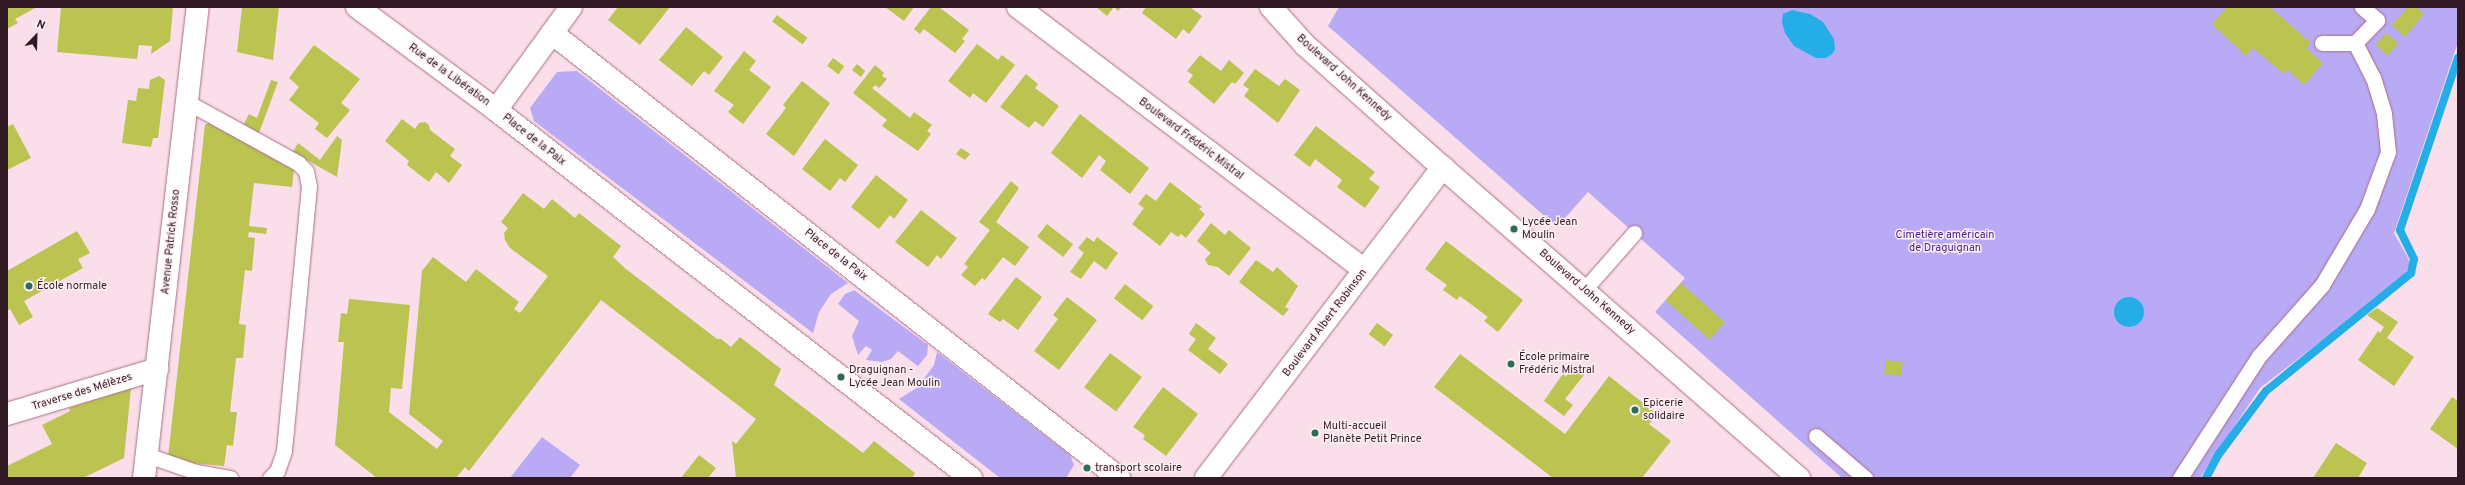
<!DOCTYPE html>
<html>
<head>
<meta charset="utf-8">
<style>
  body { margin:0 }
  #map { position:relative; width:2465px; height:485px; overflow:hidden; background:#fadee9; font-family:Overpass,sans-serif }
  div>[style] { position:absolute }
  .green>* { inset:0; background:#b9aaf5 }
  .water>* { inset:0; background:#24ade7 }
  .round { border-radius:50% }
  .stream>* { height:8px; margin:-4px; padding:0 4px; transform-origin:4px; border-radius:4px; background:#24ade7 }
  .building>* { inset:0; background:#bbc351; transform-origin:0 0 }
  .roads { filter:drop-shadow(0 0 1px #a96d87) drop-shadow(0 0 1px #a96d87) }
  .lane>* { height:15px; margin:-7.5px; padding:0 7.5px; transform-origin:7.5px; border-radius:7.5px; background:#fff }
  .street>* { height:22px; margin:-11px; padding:0 11px; transform-origin:11px; border-radius:11px; background:#fff }
  .secondary>* { height:22px; margin:-11px; padding:0 11px; transform-origin:11px; border-radius:11px; background:#fff }
  .dots>* { width:11px; height:11px; translate:-50% -50%; box-sizing:border-box; border:2px solid #fef0f5; border-radius:50% }
  span { translate:-50% -50%; white-space:nowrap; text-align:center; line-height:1.15; -webkit-text-stroke:3px #fef0f5; paint-order:stroke }
  .street-label { font-size:11px; color:#321a24 }
  .poi-label { font-size:11px; color:#321a24 }
  .left { translate:0 -50%; text-align:left }
  .park-label { font-size:11px; color:#48218f }
  .frame { position:absolute; inset:0; border:8px solid #321a24; pointer-events:none }
  .north { position:absolute; left:16px; top:16px; width:40px; height:40px; -webkit-text-stroke:3px #fef0f5; paint-order:stroke; rotate:23deg; font-size:11px; font-weight:700; line-height:16px; text-align:center; color:#321a24 }
  .north::after { content:''; display:block; margin:auto; width:14px; height:18px; background:#321a24; clip-path:polygon(50% 0,100% 100%,50% 72%,0 100%) }
</style>
</head>
<body>
<div id="map">
  <div class="green">
    <i style="clip-path:polygon(1339px 7px,2458px 7px,2458px 42px,2394px 233px,2408px 258px,2410px 265px,2406px 272px,2397px 283px,2260px 388px,2200px 478px,1842px 478px,1655px 312px,1685px 278px,1588px 192px,1557px 227px,1328px 26px)"></i>
    <i style="clip-path:polygon(577px 71px,848px 283px,831px 294px,819px 312px,813px 333px,534px 121px,530px 108px,557px 72px)"></i>
    <i style="clip-path:polygon(854px 290px,928px 345px,927px 355px,918px 366px,898px 351px,891px 359px,881px 362px,866px 360px,872px 350px,866px 346px,858px 355px,852px 336px,859px 321px,838px 304px,845px 294px)"></i>
    <i style="clip-path:polygon(937px 352px,1070px 455px,1074px 465px,1066px 478px,1000px 478px,899px 399px,918px 387px,934px 365px)"></i>
    <i style="clip-path:polygon(542px 437px,580px 465px,570px 478px,510px 478px)"></i>
  </div>
  <div class="water">
    <i style="clip-path:polygon(1792px 10px,1810px 14px,1823px 22px,1834px 39px,1835px 50px,1832px 54px,1826px 58px,1816px 58px,1794px 46px,1785px 33px,1782px 22px,1783px 14px)"></i>
    <i class="round" style="left:2114px;top:297px;width:30px;height:30px"></i>
  </div>
  <div class="stream">
    <i style="left:2206px;top:478px;width:27px;rotate:-62deg"></i>
    <i style="left:2219px;top:454px;width:79px;rotate:-53.3deg"></i>
    <i style="left:2266px;top:391px;width:187px;rotate:-39.1deg"></i>
    <i style="left:2411px;top:273px;width:14px;rotate:-78deg"></i>
    <i style="left:2414px;top:259px;width:32px;rotate:-116deg"></i>
    <i style="left:2400px;top:230px;width:182px;rotate:-71.4deg"></i>
  </div>
  <div class="building">
    <i style="clip-path:polygon(7px 7px,37px 7px,15px 19px,18px 23px,7px 29px)"></i>
    <i style="clip-path:polygon(61px 7px,173px 7px,170px 41px,151px 54px,152px 46px,139px 45px,137px 59px,57px 52px)"></i>
    <i style="clip-path:polygon(242px 7px,279px 7px,273px 60px,237px 52px)"></i>
    <i style="clip-path:polygon(618px 7px,670px 7px,640px 45px,608px 20px)"></i>
    <i style="clip-path:polygon(885px 7px,914px 7px,904px 21px)"></i>
    <i style="clip-path:polygon(931px 7px,939px 7px,969px 30px,962px 39px,965px 41px,955px 53px,924px 29px,920px 34px,914px 29px)"></i>
    <i style="clip-path:polygon(1096px 7px,1122px 7px,1118px 11px,1114px 7px,1107px 16px)"></i>
    <i style="clip-path:polygon(1146px 7px,1190px 7px,1202px 16px,1189px 34px,1183px 29px,1176px 39px,1142px 13px)"></i>
    <i style="clip-path:polygon(2227px 7px,2270px 7px,2311px 43px,2306px 48px,2323px 63px,2304px 85px,2288px 70px,2284px 74px,2253px 48px,2246px 56px,2212px 24px)"></i>
    <i style="clip-path:polygon(2408px 7px,2416px 7px,2424px 14px,2405px 37px,2392px 25px)"></i>
    <i style="left:777px;top:15px;width:38px;height:8px;rotate:37deg"></i>
    <i style="clip-path:polygon(686px 27px,723px 57px,709px 75px,704px 71px,692px 86px,659px 60px)"></i>
    <i style="left:2386px;top:33px;width:16px;height:16px;rotate:40deg"></i>
    <i style="clip-path:polygon(977px 44px,998px 60px,1002px 55px,1015px 65px,986px 103px,973px 93px,970px 98px,948px 81px)"></i>
    <i style="clip-path:polygon(314px 45px,360px 79px,341px 103px,350px 110px,327px 138px,315px 129px,319px 123px,289px 100px,299px 87px,289px 78px)"></i>
    <i style="clip-path:polygon(744px 51px,756px 61px,749px 70px,771px 87px,743px 124px,728px 112px,734px 105px,714px 91px)"></i>
    <i style="clip-path:polygon(1200px 55px,1221px 71px,1229px 60px,1244px 73px,1235px 84px,1232px 82px,1214px 104px,1188px 82px,1193px 75px,1187px 71px)"></i>
    <i style="left:833px;top:58px;width:14px;height:10px;rotate:36deg"></i>
    <i style="clip-path:polygon(857px 64px,865px 71px,861px 77px,852px 70px)"></i>
    <i style="clip-path:polygon(875px 65px,884px 73px,882px 76px,887px 79px,879px 88px,875px 85px,872px 88px,910px 118px,914px 112px,932px 125px,927px 131px,931px 134px,918px 151px,882px 126px,887px 120px,853px 93px)"></i>
    <i style="clip-path:polygon(1255px 69px,1279px 86px,1285px 79px,1300px 90px,1278px 123px,1244px 96px,1249px 89px,1243px 85px)"></i>
    <i style="clip-path:polygon(1026px 74px,1038px 84px,1035px 88px,1059px 106px,1043px 127px,1035px 121px,1029px 128px,1000px 107px)"></i>
    <i style="clip-path:polygon(159px 76px,165px 80px,158px 138px,153px 138px,151px 147px,122px 143px,128px 100px,136px 101px,138px 88px,149px 89px,150px 80px)"></i>
    <i style="clip-path:polygon(271px 80px,278px 82px,259px 133px,244px 124px,249px 114px,257px 118px)"></i>
    <i style="clip-path:polygon(802px 81px,830px 103px,794px 156px,766px 134px,786px 108px,783px 105px)"></i>
    <i style="clip-path:polygon(1080px 114px,1149px 168px,1130px 194px,1100px 170px,1106px 161px,1099px 155px,1082px 178px,1051px 153px)"></i>
    <i style="clip-path:polygon(402px 119px,415px 129px,419px 123px,425px 122px,429px 125px,430px 130px,455px 149px,450px 156px,462px 165px,449px 183px,436px 172px,429px 182px,407px 165px,409px 161px,385px 141px)"></i>
    <i style="clip-path:polygon(209px 123px,294px 170px,292px 187px,254px 183px,249px 226px,267px 228px,266px 234px,249px 232px,248px 237px,255px 238px,252px 271px,245px 270px,239px 324px,246px 325px,243px 358px,236px 358px,230px 412px,237px 412px,233px 446px,227px 445px,224px 466px,188px 463px,168px 457px,205px 125px)"></i>
    <i style="clip-path:polygon(13px 124px,31px 158px,7px 170px,7px 127px)"></i>
    <i style="clip-path:polygon(1316px 126px,1375px 172px,1369px 179px,1380px 187px,1365px 208px,1337px 187px,1342px 180px,1315px 159px,1310px 167px,1294px 155px)"></i>
    <i style="clip-path:polygon(337px 136px,342px 140px,337px 177px,293px 152px,298px 143px,320px 160px)"></i>
    <i style="clip-path:polygon(825px 139px,858px 165px,845px 182px,840px 178px,830px 191px,802px 169px)"></i>
    <i style="clip-path:polygon(961px 148px,970px 154px,965px 160px,956px 154px)"></i>
    <i style="clip-path:polygon(876px 175px,908px 200px,894px 219px,890px 215px,879px 229px,851px 207px)"></i>
    <i style="clip-path:polygon(1011px 181px,1019px 188px,996px 222px,1029px 247px,1015px 266px,1003px 257px,985px 280px,982px 278px,975px 286px,961px 275px,968px 267px,964px 264px,990px 230px,979px 222px)"></i>
    <i style="clip-path:polygon(1170px 182px,1202px 207px,1199px 209px,1205px 214px,1186px 238px,1181px 234px,1178px 237px,1171px 232px,1160px 246px,1132px 224px,1144px 208px,1138px 204px,1146px 194px,1156px 201px)"></i>
    <i style="clip-path:polygon(523px 193px,544px 209px,552px 199px,575px 218px,579px 213px,621px 246px,613px 257px,626px 269px,717px 339px,721px 339px,731px 347px,740px 337px,781px 369px,774px 385px,863px 453px,874px 441px,915px 473px,912px 478px,736px 478px,732px 441px,736px 444px,756px 419px,601px 300px,469px 471px,465px 467px,456px 478px,377px 478px,335px 445px,344px 342px,338px 342px,341px 313px,347px 314px,349px 299px,410px 305px,402px 389px,391px 388px,389px 412px,437px 449px,443px 441px,409px 414px,422px 271px,433px 257px,466px 282px,476px 269px,519px 302px,514px 309px,520px 313px,548px 276px,510px 248px,505px 240px,504px 233px,508px 228px,501px 222px)"></i>
    <i style="clip-path:polygon(921px 210px,957px 238px,941px 259px,937px 255px,928px 267px,895px 242px)"></i>
    <i style="clip-path:polygon(1211px 223px,1225px 235px,1229px 230px,1251px 248px,1229px 276px,1218px 267px,1208px 265px,1205px 259px,1211px 253px,1197px 241px)"></i>
    <i style="left:1047px;top:224px;width:33px;height:16px;rotate:38deg"></i>
    <i style="clip-path:polygon(77px 231px,90px 253px,78px 259px,83px 268px,24px 301px,33px 317px,19px 325px,10px 309px,7px 311px,7px 271px)"></i>
    <i style="clip-path:polygon(1087px 237px,1094px 242px,1097px 237px,1118px 253px,1106px 270px,1094px 261px,1081px 279px,1070px 272px,1084px 253px,1078px 248px)"></i>
    <i style="clip-path:polygon(1446px 241px,1523px 300px,1498px 332px,1484px 321px,1488px 317px,1460px 296px,1457px 300px,1443px 290px,1447px 285px,1425px 269px)"></i>
    <i style="clip-path:polygon(1256px 260px,1273px 272px,1277px 267px,1298px 286px,1285px 307px,1289px 309px,1283px 316px,1239px 282px)"></i>
    <i style="clip-path:polygon(1016px 277px,1042px 297px,1018px 330px,1003px 319px,1000px 322px,988px 314px)"></i>
    <i style="left:1681px;top:283px;width:59px;height:23px;rotate:42deg"></i>
    <i style="left:1125px;top:284px;width:36px;height:18px;rotate:38deg"></i>
    <i style="clip-path:polygon(1067px 297px,1097px 320px,1059px 370px,1034px 351px,1058px 319px,1053px 315px)"></i>
    <i style="clip-path:polygon(2377px 308px,2398px 322px,2387px 338px,2414px 357px,2394px 386px,2358px 360px,2378px 331px,2380px 333px,2384px 327px,2367px 315px)"></i>
    <i style="clip-path:polygon(1196px 323px,1216px 338px,1208px 349px,1228px 364px,1220px 374px,1188px 350px,1196px 339px,1189px 334px)"></i>
    <i style="left:1377px;top:323px;width:20px;height:14px;rotate:37deg"></i>
    <i style="left:1110px;top:353px;width:40px;height:43px;rotate:37deg"></i>
    <i style="clip-path:polygon(1460px 354px,1565px 434px,1609px 376px,1657px 414px,1649px 424px,1671px 441px,1642px 478px,1553px 478px,1434px 387px)"></i>
    <i style="left:1886px;top:360px;width:17px;height:14px;rotate:7deg"></i>
    <i style="clip-path:polygon(1569px 365px,1584px 375px,1565px 399px,1573px 405px,1564px 416px,1544px 401px)"></i>
    <i style="clip-path:polygon(1163px 387px,1198px 414px,1166px 456px,1143px 439px,1145px 435px,1133px 427px)"></i>
    <i style="clip-path:polygon(131px 388px,124px 458px,83px 478px,7px 478px,7px 466px,52px 444px,42px 425px,70px 411px,69px 408px)"></i>
    <i style="clip-path:polygon(2452px 397px,2458px 401px,2458px 449px,2430px 429px)"></i>
    <i style="clip-path:polygon(2336px 443px,2367px 463px,2358px 478px,2313px 478px)"></i>
    <i style="clip-path:polygon(699px 455px,716px 468px,708px 478px,681px 478px)"></i>
  </div>
  <div class="roads">
    <div class="lane">
      <i style="left:2322px;top:43px;width:33px"></i>
      <i style="left:187px;top:102px;width:127px;rotate:28.8deg"></i>
      <i style="left:298px;top:163px;width:11px;rotate:45deg"></i>
      <i style="left:306px;top:171px;width:15px;rotate:79deg"></i>
      <i style="left:309px;top:186px;width:266px;rotate:95.4deg"></i>
      <i style="left:284px;top:451px;width:21px;rotate:109deg"></i>
      <i style="left:277px;top:471px;width:10px;rotate:135deg"></i>
      <i style="left:1584px;top:290px;width:76px;rotate:-48.7deg"></i>
      <i style="left:1816px;top:436px;width:65px;rotate:40.6deg"></i>
      <i style="left:147px;top:455px;width:52px;rotate:19.1deg"></i>
      <i style="left:196px;top:472px;width:35px;rotate:10deg"></i>
      <i style="left:2180px;top:478px;width:145px;rotate:-57.1deg"></i>
      <i style="left:2259px;top:356px;width:95px;rotate:-48.4deg"></i>
      <i style="left:2322px;top:285px;width:88px;rotate:-59.4deg"></i>
      <i style="left:2367px;top:209px;width:61px;rotate:-69.8deg"></i>
      <i style="left:2388px;top:152px;width:39px;rotate:-96deg"></i>
      <i style="left:2384px;top:113px;width:37px;rotate:-107deg"></i>
      <i style="left:2373px;top:78px;width:39px;rotate:-117deg"></i>
      <i style="left:2355px;top:43px;width:32px;rotate:-46deg"></i>
      <i style="left:2377px;top:20px;width:20px;rotate:-139deg"></i>
    </div>
    <div class="street">
      <i style="left:357px;top:7px;width:173px;rotate:36.5deg"></i>
      <i style="left:496px;top:110px;width:601px;rotate:37.77deg"></i>
      <i style="left:1018px;top:7px;width:435px;rotate:37.2deg"></i>
      <i style="left:552px;top:33px;width:721px;rotate:38.13deg"></i>
      <i style="left:496px;top:110px;width:127px;rotate:-53.9deg"></i>
      <i style="left:7px;top:414px;width:157px;rotate:-16.7deg"></i>
      <i style="left:144px;top:478px;width:474px;rotate:-83.5deg"></i>
      <i style="left:1206px;top:478px;width:391px;rotate:-52.7deg"></i>
    </div>
    <div class="secondary">
      <i style="left:1271px;top:7px;width:51px;rotate:48.2deg"></i>
      <i style="left:1305px;top:45px;width:171px;rotate:41.7deg"></i>
      <i style="left:1433px;top:159px;width:486px;rotate:41.1deg"></i>
    </div>
  </div>
  <div class="dots">
    <i style="left:1514px;top:229px;background:#2b6c5a"></i>
    <i style="left:29px;top:286px;background:#2b6c5a"></i>
    <i style="left:1511px;top:364px;background:#2b6c5a"></i>
    <i style="left:841px;top:377px;background:#2b6c5a"></i>
    <i style="left:1635px;top:410px;background:#2b6c5a"></i>
    <i style="left:1315px;top:433px;background:#2b6c5a"></i>
    <i style="left:1087px;top:468px;background:#2b6c5a"></i>
  </div>
  <div class="street-label">
    <span style="left:449px;top:75px;rotate:36deg">Rue de la Libération</span>
    <span style="left:1344px;top:78px;rotate:42deg">Boulevard John Kennedy</span>
    <span style="left:1191px;top:139px;rotate:37deg">Boulevard Frédéric Mistral</span>
    <span style="left:534px;top:140px;rotate:38deg">Place de la Paix</span>
    <span style="left:171px;top:242px;rotate:-84deg">Avenue Patrick Rosso</span>
    <span style="left:836px;top:255px;rotate:38deg">Place de la Paix</span>
    <span style="left:1587px;top:292px;rotate:41deg">Boulevard John Kennedy</span>
    <span style="left:1325px;top:323px;rotate:-53deg">Boulevard Albert Robinson</span>
    <span style="left:82px;top:392px;rotate:-17deg">Traverse des Mélèzes</span>
  </div>
  <div class="poi-label">
    <span class="left" style="left:1522px;top:229px">Lycée Jean<br>Moulin</span>
    <span class="left" style="left:37px;top:286px">École normale</span>
    <span class="left" style="left:1519px;top:364px">École primaire<br>Frédéric Mistral</span>
    <span class="left" style="left:849px;top:377px">Draguignan -<br>Lycée Jean Moulin</span>
    <span class="left" style="left:1643px;top:410px">Epicerie<br>solidaire</span>
    <span class="left" style="left:1323px;top:433px">Multi-accueil<br>Planète Petit Prince</span>
    <span class="left" style="left:1095px;top:468px">transport scolaire</span>
  </div>
  <div class="park-label">
    <span style="left:1945px;top:242px">Cimetière américain<br>de Draguignan</span>
  </div>
  <div class="frame"></div>
  <div class="north">N</div>
</div>
</body>
</html>
